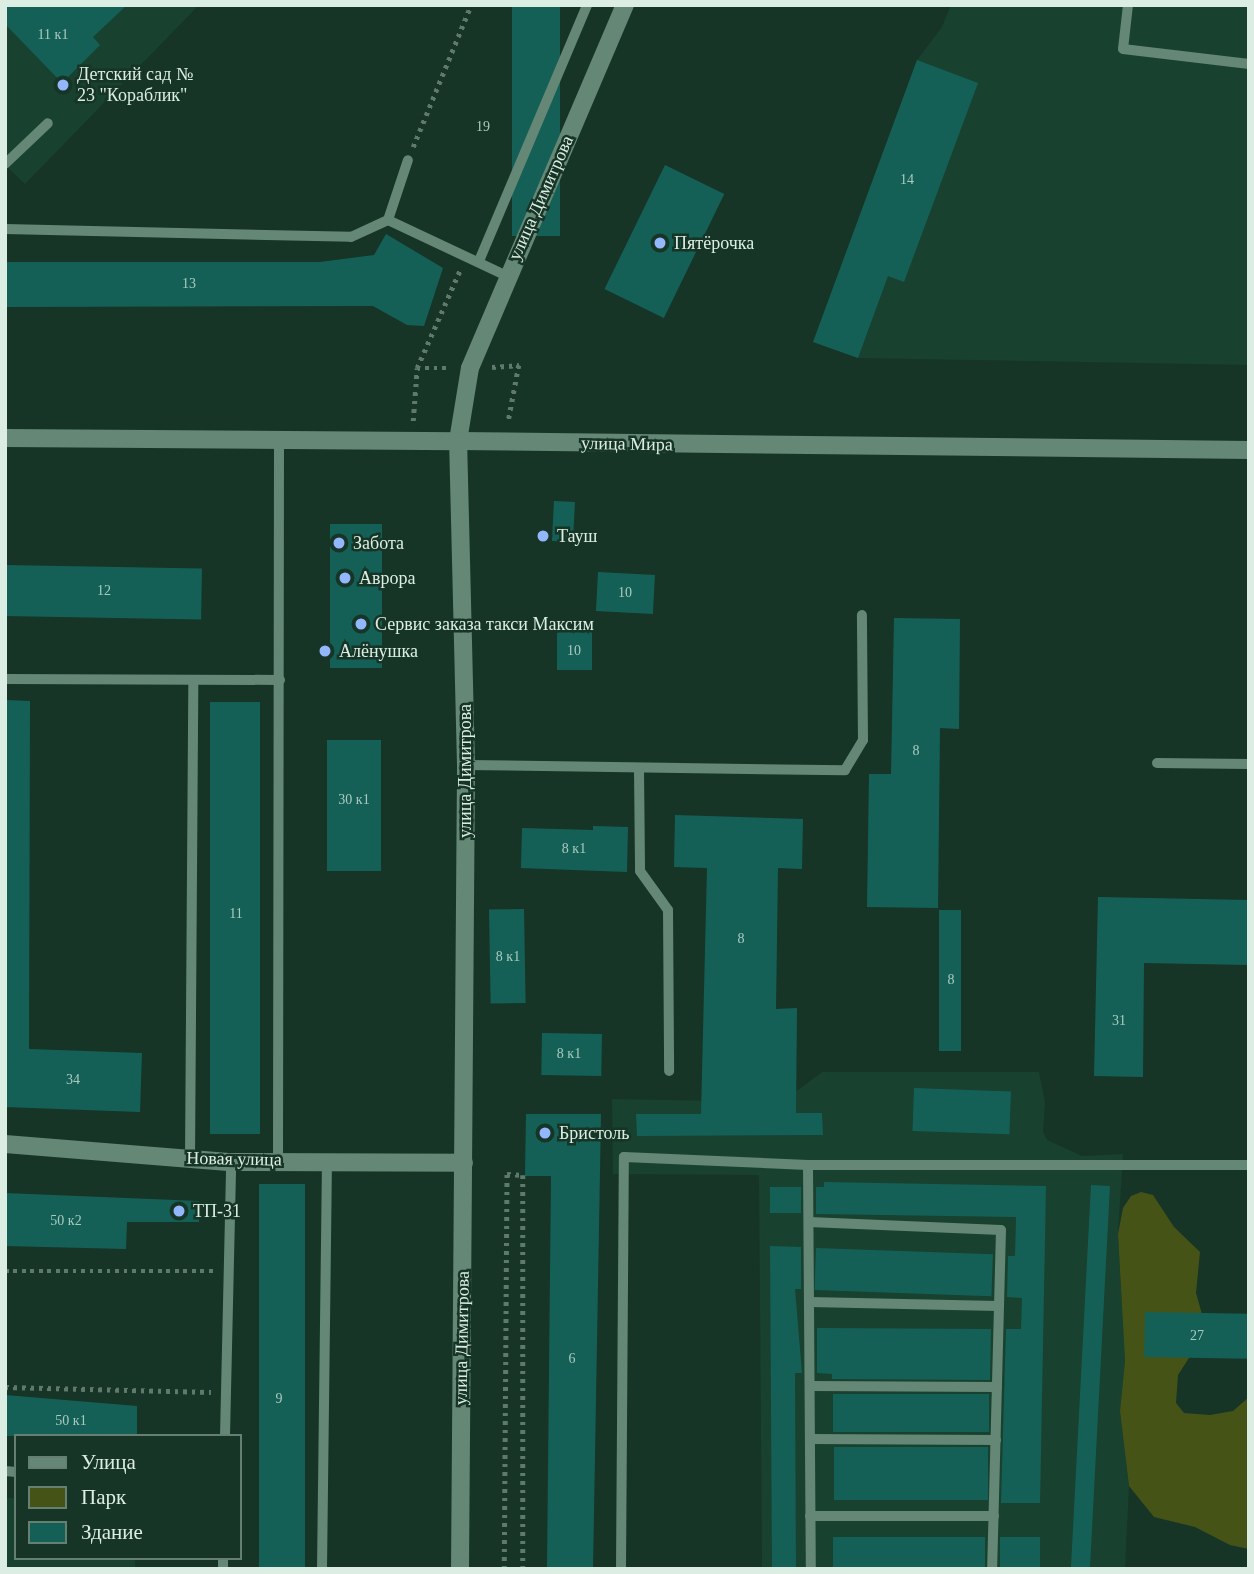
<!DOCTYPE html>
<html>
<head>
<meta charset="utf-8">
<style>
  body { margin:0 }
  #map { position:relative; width:1254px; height:1574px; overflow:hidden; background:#163527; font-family:Georgia,serif }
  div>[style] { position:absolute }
  .built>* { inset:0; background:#18412f }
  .green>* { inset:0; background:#455317 }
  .building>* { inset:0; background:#156056; transform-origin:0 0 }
  .path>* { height:4.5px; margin-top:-2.25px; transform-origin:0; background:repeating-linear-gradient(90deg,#5f796c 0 3.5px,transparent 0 8.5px) }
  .service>* { height:10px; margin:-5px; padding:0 5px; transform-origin:5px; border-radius:5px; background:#658775 }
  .minor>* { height:18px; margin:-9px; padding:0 9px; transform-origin:9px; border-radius:9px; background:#658775 }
  .tertiary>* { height:18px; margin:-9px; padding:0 9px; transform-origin:9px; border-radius:9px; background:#658775 }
  .secondary>* { height:18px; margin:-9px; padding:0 9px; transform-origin:9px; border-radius:9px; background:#658775 }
  .dots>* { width:19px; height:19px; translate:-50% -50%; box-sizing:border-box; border:4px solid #163527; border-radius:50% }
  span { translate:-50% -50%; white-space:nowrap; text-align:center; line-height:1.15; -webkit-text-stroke:5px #163527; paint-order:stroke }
  .number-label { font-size:14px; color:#aacac0 }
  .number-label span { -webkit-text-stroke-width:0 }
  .poi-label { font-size:18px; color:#dceee4 }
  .left { translate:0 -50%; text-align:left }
  .street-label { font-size:18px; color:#dceee4 }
  .frame { position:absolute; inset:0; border:7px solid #dceee4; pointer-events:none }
  .legend { position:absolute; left:14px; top:1434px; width:228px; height:126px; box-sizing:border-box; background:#163527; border:2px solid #657f73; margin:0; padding:9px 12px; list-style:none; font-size:21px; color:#dceee4 }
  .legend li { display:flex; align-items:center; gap:14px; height:35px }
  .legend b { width:35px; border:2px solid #657f73 }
</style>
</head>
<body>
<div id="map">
  <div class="built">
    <i style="clip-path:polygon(5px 5px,199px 5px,25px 184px,5px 165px)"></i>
    <i style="clip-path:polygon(951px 5px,1249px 5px,1249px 365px,858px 358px,813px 342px,917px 60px,942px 27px)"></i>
    <i style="clip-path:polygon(822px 1072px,1039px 1072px,1045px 1102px,1043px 1132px,1047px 1140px,1082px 1156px,1123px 1154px,1118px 1234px,1125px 1361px,1120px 1411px,1129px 1486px,1125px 1569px,762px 1569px,759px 1175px,613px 1174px,612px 1099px,782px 1102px)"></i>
    <i style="clip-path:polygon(5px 1498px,16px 1498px,16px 1558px,135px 1558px,135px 1569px,5px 1569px)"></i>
  </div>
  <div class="green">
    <i style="clip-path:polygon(1141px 1192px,1153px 1195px,1174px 1227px,1200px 1252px,1196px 1293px,1203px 1318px,1196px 1347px,1178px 1375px,1176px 1403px,1184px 1413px,1210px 1415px,1233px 1411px,1249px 1397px,1249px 1549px,1230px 1545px,1195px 1527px,1154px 1517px,1129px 1486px,1120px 1411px,1125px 1361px,1118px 1234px,1123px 1208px,1131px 1196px)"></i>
  </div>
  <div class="building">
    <i style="clip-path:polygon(5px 5px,127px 5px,93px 37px,100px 45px,62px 83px,5px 24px)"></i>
    <i style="left:512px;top:5px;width:48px;height:231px"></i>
    <i style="clip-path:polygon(917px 60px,978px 83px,904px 282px,888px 276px,858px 358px,813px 342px)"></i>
    <i style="left:665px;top:165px;width:66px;height:138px;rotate:26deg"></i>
    <i style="clip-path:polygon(386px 234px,443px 268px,424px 326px,407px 325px,373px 306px,5px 307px,5px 262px,320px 262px,374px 255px)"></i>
    <i style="left:554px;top:501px;width:21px;height:40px;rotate:3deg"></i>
    <i style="left:330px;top:524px;width:52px;height:144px"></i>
    <i style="left:5px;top:565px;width:197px;height:51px;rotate:1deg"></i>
    <i style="left:598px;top:572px;width:57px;height:39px;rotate:3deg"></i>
    <i style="clip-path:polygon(894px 618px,960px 619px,959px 729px,940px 728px,938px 908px,867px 907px,869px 774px,891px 774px)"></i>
    <i style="left:557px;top:631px;width:35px;height:39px"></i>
    <i style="clip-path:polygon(5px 700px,30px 701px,29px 1049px,142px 1053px,140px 1112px,5px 1107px)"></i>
    <i style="left:210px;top:702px;width:50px;height:432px"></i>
    <i style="left:327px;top:740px;width:54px;height:131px"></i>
    <i style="clip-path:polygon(675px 815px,803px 819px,802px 869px,778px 868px,776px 1009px,797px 1008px,796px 1113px,822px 1113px,823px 1135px,637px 1136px,636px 1114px,701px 1114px,707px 868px,674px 867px)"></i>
    <i style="clip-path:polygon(593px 826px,628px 827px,627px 872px,521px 868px,522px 828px,593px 830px)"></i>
    <i style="clip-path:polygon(1098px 897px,1249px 900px,1249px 965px,1144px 963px,1143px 1077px,1094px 1076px)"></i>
    <i style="left:524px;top:909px;width:94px;height:35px;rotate:89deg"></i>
    <i style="left:939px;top:910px;width:22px;height:141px"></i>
    <i style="left:542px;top:1033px;width:60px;height:42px;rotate:1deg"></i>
    <i style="left:914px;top:1088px;width:97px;height:43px;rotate:2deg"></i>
    <i style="clip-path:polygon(526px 1114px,601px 1114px,593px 1569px,547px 1569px,551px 1176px,525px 1176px)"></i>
    <i style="clip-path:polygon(824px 1182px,1046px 1186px,1040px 1503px,1001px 1503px,1006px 1329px,1021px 1329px,1022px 1298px,1007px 1297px,1008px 1256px,1015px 1256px,1016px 1217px,816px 1214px,816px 1187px,824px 1187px)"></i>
    <i style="left:259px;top:1184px;width:46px;height:385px"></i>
    <i style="left:1091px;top:1185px;width:19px;height:384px;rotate:3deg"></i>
    <i style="left:770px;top:1187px;width:31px;height:26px"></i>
    <i style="clip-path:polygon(5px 1193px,199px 1201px,199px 1222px,127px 1222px,126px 1249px,5px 1246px)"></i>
    <i style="clip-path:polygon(770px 1246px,801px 1247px,801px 1289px,795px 1289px,802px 1373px,795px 1373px,796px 1569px,772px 1569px)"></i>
    <i style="left:816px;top:1248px;width:177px;height:42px;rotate:2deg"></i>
    <i style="left:1145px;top:1312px;width:104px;height:45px;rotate:1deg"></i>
    <i style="clip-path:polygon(817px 1328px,991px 1329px,990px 1380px,832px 1379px,832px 1374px,817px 1373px)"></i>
    <i style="left:833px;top:1394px;width:156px;height:38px"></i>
    <i style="clip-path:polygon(5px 1395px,137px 1406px,137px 1436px,5px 1436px)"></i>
    <i style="left:834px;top:1447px;width:154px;height:53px"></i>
    <i style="left:985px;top:1537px;width:32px;height:152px;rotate:90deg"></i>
    <i style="left:1000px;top:1537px;width:40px;height:32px"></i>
  </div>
  <div class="path">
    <i style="left:413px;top:147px;width:153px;rotate:-67.8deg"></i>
    <i style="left:492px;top:367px;width:27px;rotate:-4deg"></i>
    <i style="left:519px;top:365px;width:59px;rotate:100.7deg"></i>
    <i style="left:417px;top:368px;width:34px"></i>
    <i style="left:413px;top:421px;width:53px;rotate:-85.7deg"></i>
    <i style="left:417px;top:368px;width:107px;rotate:-66.3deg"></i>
    <i style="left:5px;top:1271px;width:209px"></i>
    <i style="left:5px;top:1387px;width:206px;rotate:1.4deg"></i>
    <i style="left:504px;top:1569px;width:395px;rotate:-89.6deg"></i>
    <i style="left:507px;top:1174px;width:16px;rotate:4deg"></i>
    <i style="left:523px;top:1175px;width:394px;rotate:90deg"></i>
  </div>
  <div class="service">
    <i style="left:1128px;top:5px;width:44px;rotate:96.5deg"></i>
    <i style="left:1123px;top:49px;width:127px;rotate:6.8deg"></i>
    <i style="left:5px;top:164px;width:59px;rotate:-43.6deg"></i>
    <i style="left:388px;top:220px;width:132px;rotate:25.2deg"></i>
    <i style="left:5px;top:229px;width:346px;rotate:1.3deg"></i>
    <i style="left:351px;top:237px;width:41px;rotate:-24.7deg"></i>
    <i style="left:388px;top:220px;width:63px;rotate:-71.6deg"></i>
    <i style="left:479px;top:261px;width:278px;rotate:-67.1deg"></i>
    <i style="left:5px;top:679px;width:275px;rotate:0.2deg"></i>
    <i style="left:1157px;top:763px;width:92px;rotate:0.6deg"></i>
    <i style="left:466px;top:765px;width:379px;rotate:0.8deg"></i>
    <i style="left:845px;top:770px;width:35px;rotate:-59deg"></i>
    <i style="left:863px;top:740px;width:125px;rotate:-90.5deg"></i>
    <i style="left:639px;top:770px;width:101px;rotate:89.4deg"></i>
    <i style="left:640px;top:871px;width:48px;rotate:54.3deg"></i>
    <i style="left:668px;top:910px;width:161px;rotate:89.6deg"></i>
    <i style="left:190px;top:1159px;width:478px;rotate:-89.6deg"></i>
    <i style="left:278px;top:1161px;width:723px;rotate:-89.92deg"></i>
    <i style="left:808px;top:1165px;width:404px;rotate:89.6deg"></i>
    <i style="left:809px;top:1222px;width:192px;rotate:2.4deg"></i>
    <i style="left:1001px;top:1230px;width:339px;rotate:91.5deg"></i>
    <i style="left:809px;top:1302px;width:190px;rotate:1.2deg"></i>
    <i style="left:810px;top:1386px;width:187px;rotate:0.3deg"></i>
    <i style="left:225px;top:1436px;width:274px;rotate:-88.7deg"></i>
    <i style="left:810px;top:1439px;width:186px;rotate:0.3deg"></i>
    <i style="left:5px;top:1471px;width:11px;rotate:5deg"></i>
    <i style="left:810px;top:1516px;width:184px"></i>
    <i style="left:223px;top:1569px;width:11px;rotate:-90deg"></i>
    <i style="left:322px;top:1569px;width:408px;rotate:-89.3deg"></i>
    <i style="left:621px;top:1569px;width:412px;rotate:-89.6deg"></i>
    <i style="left:624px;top:1157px;width:184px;rotate:2.5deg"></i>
    <i style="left:808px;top:1165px;width:441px"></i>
  </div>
  <div class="minor">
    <i style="left:458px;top:441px;width:74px;rotate:-80.7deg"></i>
    <i style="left:470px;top:368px;width:395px;rotate:-66.9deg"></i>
    <i style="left:5px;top:1144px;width:227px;rotate:4.6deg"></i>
    <i style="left:231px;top:1162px;width:233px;rotate:0.2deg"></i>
  </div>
  <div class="tertiary">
    <i style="left:460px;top:1569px;width:804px;rotate:-89.57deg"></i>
    <i style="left:466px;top:765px;width:324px;rotate:-91.4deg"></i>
    <i style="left:458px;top:441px;width:791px;rotate:0.65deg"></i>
  </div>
  <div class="secondary">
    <i style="left:5px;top:438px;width:453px;rotate:0.4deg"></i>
  </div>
  <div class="dots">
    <i style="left:63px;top:85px;background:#93b7fd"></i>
    <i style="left:660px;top:243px;background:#93b7fd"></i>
    <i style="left:543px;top:536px;background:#93b7fd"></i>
    <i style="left:339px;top:543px;background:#93b7fd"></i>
    <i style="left:345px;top:578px;background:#93b7fd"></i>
    <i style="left:361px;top:624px;background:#93b7fd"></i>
    <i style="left:325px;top:651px;background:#93b7fd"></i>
    <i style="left:545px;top:1133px;background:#93b7fd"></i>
    <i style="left:179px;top:1211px;background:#93b7fd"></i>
  </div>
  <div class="number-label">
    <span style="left:53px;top:35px">11 к1</span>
    <span style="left:483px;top:127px">19</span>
    <span style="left:907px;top:180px">14</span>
    <span style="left:189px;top:284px">13</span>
    <span style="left:104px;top:591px">12</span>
    <span style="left:625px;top:593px">10</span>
    <span style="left:574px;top:651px">10</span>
    <span style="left:916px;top:751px">8</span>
    <span style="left:354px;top:800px">30 к1</span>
    <span style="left:574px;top:849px">8 к1</span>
    <span style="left:236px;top:914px">11</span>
    <span style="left:741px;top:939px">8</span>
    <span style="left:508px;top:957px">8 к1</span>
    <span style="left:951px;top:980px">8</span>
    <span style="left:1119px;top:1021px">31</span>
    <span style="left:569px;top:1054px">8 к1</span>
    <span style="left:73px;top:1080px">34</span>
    <span style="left:66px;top:1221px">50 к2</span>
    <span style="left:1197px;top:1336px">27</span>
    <span style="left:572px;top:1359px">6</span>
    <span style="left:279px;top:1399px">9</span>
    <span style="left:71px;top:1421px">50 к1</span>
  </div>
  <div class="poi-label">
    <span class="left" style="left:77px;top:85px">Детский сад №<br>23 "Кораблик"</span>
    <span class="left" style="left:674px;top:243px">Пятёрочка</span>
    <span class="left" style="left:557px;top:536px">Тауш</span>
    <span class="left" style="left:353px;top:543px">Забота</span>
    <span class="left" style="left:359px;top:578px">Аврора</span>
    <span class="left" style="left:375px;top:624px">Сервис заказа такси Максим</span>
    <span class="left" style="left:339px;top:651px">Алёнушка</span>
    <span class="left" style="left:559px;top:1133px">Бристоль</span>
    <span class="left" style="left:193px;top:1211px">ТП-31</span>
  </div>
  <div class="street-label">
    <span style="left:541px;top:198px;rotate:-66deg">улица Димитрова</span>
    <span style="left:627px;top:444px;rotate:1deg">улица Мира</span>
    <span style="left:465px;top:771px;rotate:-90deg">улица Димитрова</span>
    <span style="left:234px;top:1159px;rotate:1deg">Новая улица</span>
    <span style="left:462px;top:1338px;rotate:-89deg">улица Димитрова</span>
  </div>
  <div class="frame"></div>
  <ul class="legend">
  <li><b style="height:9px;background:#658775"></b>Улица</li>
  <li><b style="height:19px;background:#455317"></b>Парк</li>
  <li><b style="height:19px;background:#156056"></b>Здание</li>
  </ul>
</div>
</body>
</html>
